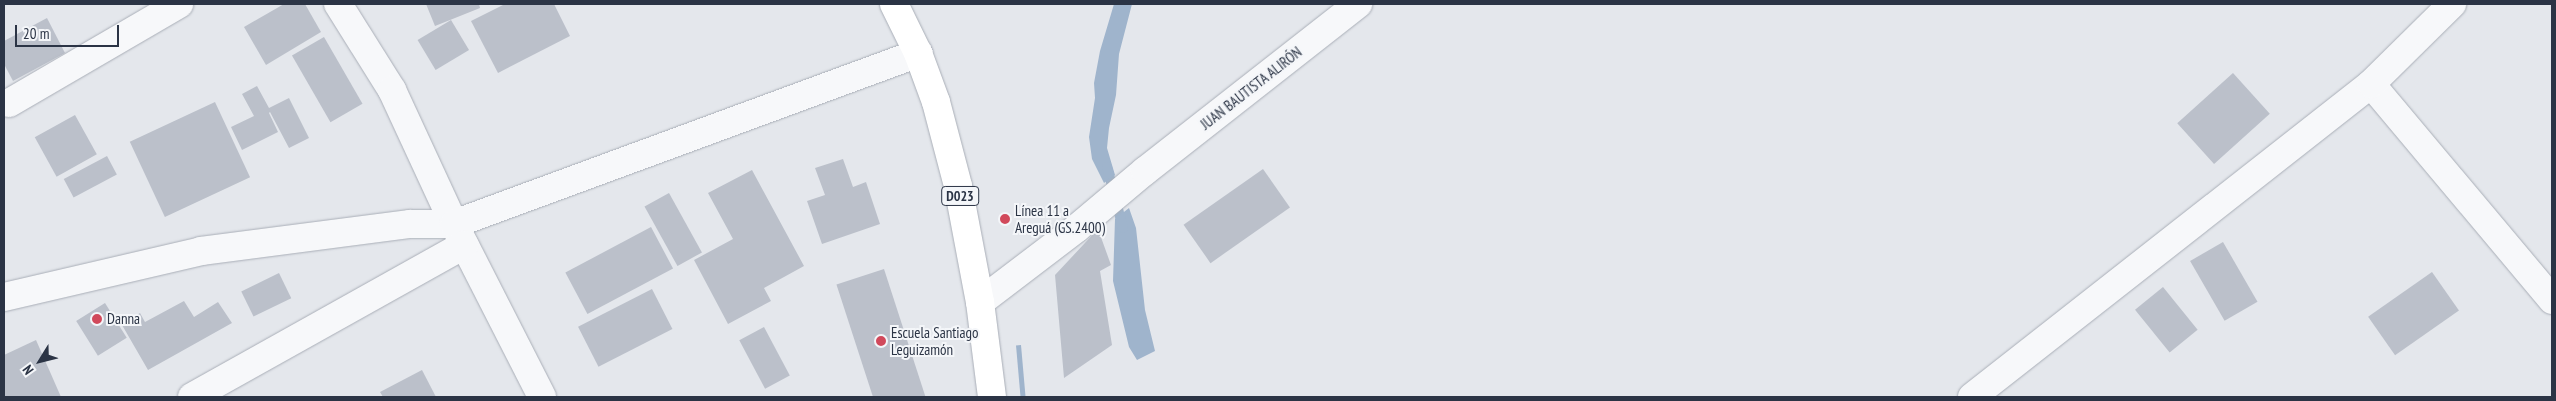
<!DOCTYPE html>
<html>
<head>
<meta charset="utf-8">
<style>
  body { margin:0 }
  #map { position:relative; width:2556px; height:401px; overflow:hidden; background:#e4e7ec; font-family:"PT Sans Narrow",sans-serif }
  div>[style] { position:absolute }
  .water>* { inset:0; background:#9fb4cc; transform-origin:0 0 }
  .stream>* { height:10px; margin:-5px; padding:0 5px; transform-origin:5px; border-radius:5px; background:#9fb4cc }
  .building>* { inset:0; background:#bbc0ca; transform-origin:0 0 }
  .roads { filter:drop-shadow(0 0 1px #a9aeb7) drop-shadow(0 0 1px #a9aeb7) }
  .minor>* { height:28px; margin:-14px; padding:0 14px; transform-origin:14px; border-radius:14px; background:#f7f8fa }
  .major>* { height:28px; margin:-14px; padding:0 14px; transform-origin:14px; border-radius:14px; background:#fff }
  .dots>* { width:14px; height:14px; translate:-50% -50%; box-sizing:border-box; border:2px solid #f4f6f9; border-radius:50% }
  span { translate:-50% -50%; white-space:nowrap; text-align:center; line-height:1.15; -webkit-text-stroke:4px #f4f6f9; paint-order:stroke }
  .shield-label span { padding:1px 4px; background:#f4f6f9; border:1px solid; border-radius:4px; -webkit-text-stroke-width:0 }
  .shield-label { font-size:14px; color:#2b3445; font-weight:700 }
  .street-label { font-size:15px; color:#2b3445 }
  .poi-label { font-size:15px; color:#2b3445 }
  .left { translate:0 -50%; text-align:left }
  .frame { position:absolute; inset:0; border:5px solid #2b3445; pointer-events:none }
  .north { position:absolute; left:15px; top:336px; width:50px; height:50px; -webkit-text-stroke:4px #f4f6f9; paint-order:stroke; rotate:234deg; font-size:14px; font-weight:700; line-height:20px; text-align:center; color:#2b3445 }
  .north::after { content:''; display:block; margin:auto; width:18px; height:22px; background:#2b3445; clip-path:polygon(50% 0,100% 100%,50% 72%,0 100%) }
  .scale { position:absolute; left:15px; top:25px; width:104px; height:22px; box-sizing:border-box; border:2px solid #2b3445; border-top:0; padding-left:6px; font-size:15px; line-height:18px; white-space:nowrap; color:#2b3445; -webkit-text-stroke:4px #f4f6f9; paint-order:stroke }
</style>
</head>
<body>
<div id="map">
  <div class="water">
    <i style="clip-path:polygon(1114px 4px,1132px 4px,1119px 54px,1116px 95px,1109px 128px,1107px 148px,1115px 175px,1104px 183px,1092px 159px,1089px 137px,1095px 98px,1094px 83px,1100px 51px)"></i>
    <i style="clip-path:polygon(1129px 208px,1136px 228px,1145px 310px,1155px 351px,1137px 360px,1129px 347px,1113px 281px,1115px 219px)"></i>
    <i style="left:1021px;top:345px;width:52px;height:5px;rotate:85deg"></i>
  </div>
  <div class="stream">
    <i style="left:1107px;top:167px;width:63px;rotate:75.3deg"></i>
  </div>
  <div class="building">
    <i style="clip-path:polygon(284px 4px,305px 4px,321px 32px,266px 65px,244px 27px)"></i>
    <i style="clip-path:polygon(426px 4px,479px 4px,480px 8px,435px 26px)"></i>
    <i style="clip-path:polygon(505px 4px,554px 4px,570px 36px,498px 73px,471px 21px)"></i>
    <i style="clip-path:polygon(47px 18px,65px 53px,13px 81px,4px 64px,4px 41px)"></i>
    <i style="left:451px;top:20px;width:35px;height:39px;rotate:59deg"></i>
    <i style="left:324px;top:37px;width:77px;height:37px;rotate:60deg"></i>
    <i style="left:2233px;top:73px;width:55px;height:75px;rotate:48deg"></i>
    <i style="clip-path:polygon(257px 86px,269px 108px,289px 98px,309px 138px,289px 148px,270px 112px,269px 113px,278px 132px,242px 150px,231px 127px,254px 116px,242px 94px)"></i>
    <i style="left:215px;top:102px;width:83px;height:94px;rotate:65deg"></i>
    <i style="left:75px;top:115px;width:45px;height:46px;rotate:61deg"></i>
    <i style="left:107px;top:156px;width:21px;height:49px;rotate:62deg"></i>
    <i style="clip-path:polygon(843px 159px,853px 187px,866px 182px,880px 224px,822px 244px,807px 201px,825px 195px,815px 168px)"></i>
    <i style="left:1263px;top:169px;width:47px;height:97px;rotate:55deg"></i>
    <i style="clip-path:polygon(752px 170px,804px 266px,764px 288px,771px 301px,728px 324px,694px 260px,733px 239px,708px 193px)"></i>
    <i style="left:669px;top:193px;width:68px;height:28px;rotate:61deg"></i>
    <i style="left:651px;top:227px;width:47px;height:97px;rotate:62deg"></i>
    <i style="clip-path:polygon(1098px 229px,1111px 265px,1100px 271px,1112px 345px,1064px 378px,1055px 275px)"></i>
    <i style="left:2223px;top:242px;width:69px;height:38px;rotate:60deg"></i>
    <i style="left:884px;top:269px;width:135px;height:50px;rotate:72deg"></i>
    <i style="left:2432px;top:272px;width:47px;height:78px;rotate:55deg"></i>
    <i style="left:279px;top:273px;width:28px;height:42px;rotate:64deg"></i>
    <i style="left:2163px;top:287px;width:55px;height:36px;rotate:51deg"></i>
    <i style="left:652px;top:289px;width:45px;height:83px;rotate:63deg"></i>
    <i style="clip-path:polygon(184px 301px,194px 317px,218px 302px,232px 323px,148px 370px,122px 325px,140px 313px,145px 322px)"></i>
    <i style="left:105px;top:303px;width:41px;height:34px;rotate:58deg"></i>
    <i style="left:764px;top:327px;width:55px;height:28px;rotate:62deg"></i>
    <i style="clip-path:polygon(36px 340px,61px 397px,4px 397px,4px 355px)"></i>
    <i style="clip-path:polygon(422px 370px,436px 397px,383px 397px,380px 392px)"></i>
  </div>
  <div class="roads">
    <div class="minor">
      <i style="left:338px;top:4px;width:102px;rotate:57.9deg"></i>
      <i style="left:392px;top:90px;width:148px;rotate:65.2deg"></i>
      <i style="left:454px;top:224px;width:194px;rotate:63deg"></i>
      <i style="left:2371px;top:84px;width:282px;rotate:50deg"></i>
      <i style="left:9px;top:103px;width:197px;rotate:-30.2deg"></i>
      <i style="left:4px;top:297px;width:202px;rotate:-13.1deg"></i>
      <i style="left:201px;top:251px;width:211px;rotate:-7.4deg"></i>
      <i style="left:410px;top:224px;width:44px"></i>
      <i style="left:454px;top:224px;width:495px;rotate:-20.2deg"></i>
      <i style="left:980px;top:302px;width:122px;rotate:-37.3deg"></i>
      <i style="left:1077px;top:228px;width:89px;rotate:-40deg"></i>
      <i style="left:1145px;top:171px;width:271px;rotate:-38.1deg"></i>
      <i style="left:192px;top:397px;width:312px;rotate:-29.2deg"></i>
      <i style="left:1972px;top:397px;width:507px;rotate:-38.11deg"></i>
      <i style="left:2371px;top:84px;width:114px;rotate:-44.6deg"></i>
    </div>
    <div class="major">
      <i style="left:894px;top:4px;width:55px;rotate:63.9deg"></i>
      <i style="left:918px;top:53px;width:52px;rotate:69.8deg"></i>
      <i style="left:936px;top:102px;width:87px;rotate:75.3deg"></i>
      <i style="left:958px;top:186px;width:118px;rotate:79.3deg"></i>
      <i style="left:980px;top:302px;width:96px;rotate:82.8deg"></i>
    </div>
  </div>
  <div class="dots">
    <i style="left:1005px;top:219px;background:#d1495b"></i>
    <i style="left:97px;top:319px;background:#d1495b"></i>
    <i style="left:881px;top:341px;background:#d1495b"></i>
  </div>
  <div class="shield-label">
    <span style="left:960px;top:196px">D023</span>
  </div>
  <div class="street-label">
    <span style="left:1251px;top:88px;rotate:-38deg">JUAN BAUTISTA ALIRÓN</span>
  </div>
  <div class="poi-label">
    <span class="left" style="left:1015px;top:219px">Línea 11 a<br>Areguá (GS.2400)</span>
    <span class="left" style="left:107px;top:319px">Danna</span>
    <span class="left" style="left:891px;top:341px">Escuela Santiago<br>Leguizamón</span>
  </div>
  <div class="frame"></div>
  <div class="north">N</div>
  <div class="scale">20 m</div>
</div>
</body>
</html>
